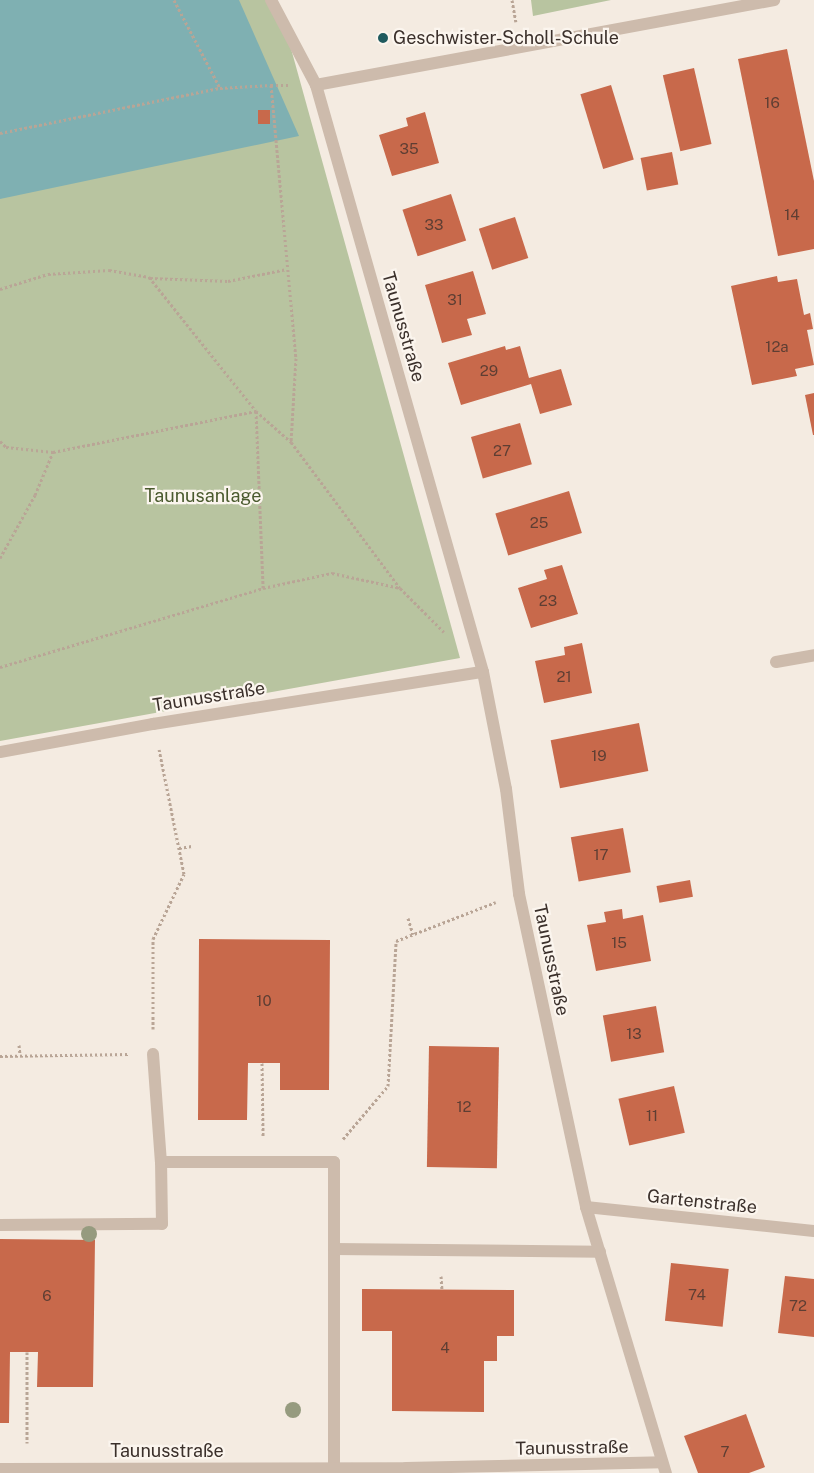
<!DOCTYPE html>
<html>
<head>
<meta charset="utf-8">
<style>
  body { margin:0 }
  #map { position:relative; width:814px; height:1473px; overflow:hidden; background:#f4ebe1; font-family:"Public Sans",sans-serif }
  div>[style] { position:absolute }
  .green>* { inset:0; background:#b8c4a0 }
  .water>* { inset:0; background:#7fb0b2 }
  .building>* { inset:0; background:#c8694b; transform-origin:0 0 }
  .path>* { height:3px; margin-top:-1.5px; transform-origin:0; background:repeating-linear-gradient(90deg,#b9a596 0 2.5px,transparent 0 5px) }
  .service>* { height:12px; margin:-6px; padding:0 6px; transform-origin:6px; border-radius:6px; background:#cdbbac }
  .minor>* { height:12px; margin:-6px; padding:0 6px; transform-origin:6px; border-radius:6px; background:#cdbbac }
  .trees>* { width:16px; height:16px; margin:-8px; border-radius:50%; background:#969b7f }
  .dots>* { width:14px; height:14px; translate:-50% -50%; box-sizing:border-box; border:2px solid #fbf5ee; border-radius:50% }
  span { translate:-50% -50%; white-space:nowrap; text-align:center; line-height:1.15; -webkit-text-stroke:4.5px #fbf5ee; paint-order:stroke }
  .number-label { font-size:15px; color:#5e3e33 }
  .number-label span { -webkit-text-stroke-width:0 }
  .poi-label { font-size:18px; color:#3b302b }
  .left { translate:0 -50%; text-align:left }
  .street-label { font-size:18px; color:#3b302b }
  .park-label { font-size:18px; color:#4a5a2e }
</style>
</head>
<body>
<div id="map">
  <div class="green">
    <i style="clip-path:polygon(0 0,271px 0,285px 27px,460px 658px,0 741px)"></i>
    <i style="clip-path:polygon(531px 0,611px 0,533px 16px)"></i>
  </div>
  <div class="water">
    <i style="clip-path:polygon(0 0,239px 0,299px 136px,0 199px)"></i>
  </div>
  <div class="building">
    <i style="clip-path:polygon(787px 49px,814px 181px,814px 249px,778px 256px,738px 59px)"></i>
    <i style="left:694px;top:68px;width:78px;height:32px;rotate:77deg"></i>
    <i style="left:611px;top:85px;width:78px;height:32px;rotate:73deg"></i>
    <i style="left:258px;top:110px;width:12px;height:14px"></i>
    <i style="clip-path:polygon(425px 112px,439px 163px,392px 176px,379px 135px,408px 126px,406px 118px)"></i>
    <i style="left:672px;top:152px;width:33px;height:32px;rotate:79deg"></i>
    <i style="left:451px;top:194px;width:49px;height:51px;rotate:72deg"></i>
    <i style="left:515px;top:217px;width:43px;height:38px;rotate:72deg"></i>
    <i style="clip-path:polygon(473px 271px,486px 314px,467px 319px,472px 335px,442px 343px,425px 285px)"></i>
    <i style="clip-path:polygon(777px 276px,778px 282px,797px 279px,804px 315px,810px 313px,813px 329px,807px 330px,814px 365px,795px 369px,797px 376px,752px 385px,731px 286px)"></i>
    <i style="clip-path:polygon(505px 346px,506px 350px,520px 346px,529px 378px,561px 369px,572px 405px,540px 414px,531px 384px,461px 405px,448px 363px)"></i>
    <i style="clip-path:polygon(814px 393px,814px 435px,813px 435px,805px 395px)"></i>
    <i style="left:520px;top:423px;width:43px;height:51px;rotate:74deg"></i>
    <i style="left:569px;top:491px;width:44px;height:77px;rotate:73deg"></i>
    <i style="clip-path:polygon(562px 565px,578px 614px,531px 628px,518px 588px,547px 579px,544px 570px)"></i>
    <i style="clip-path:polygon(582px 643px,592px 693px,544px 703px,535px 661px,565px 655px,564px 647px)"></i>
    <i style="left:639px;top:723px;width:49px;height:90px;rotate:79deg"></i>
    <i style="left:623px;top:828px;width:45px;height:53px;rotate:80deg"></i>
    <i style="left:690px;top:880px;width:17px;height:34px;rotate:80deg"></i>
    <i style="clip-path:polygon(622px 909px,623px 919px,643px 915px,651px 961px,596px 971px,587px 925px,606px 922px,604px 912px)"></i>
    <i style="clip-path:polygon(199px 939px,330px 940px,329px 1090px,280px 1090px,280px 1063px,248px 1063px,247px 1120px,198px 1120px)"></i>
    <i style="left:656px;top:1006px;width:47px;height:54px;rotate:80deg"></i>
    <i style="left:429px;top:1046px;width:70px;height:121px;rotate:1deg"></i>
    <i style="left:674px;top:1086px;width:48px;height:57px;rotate:77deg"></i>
    <i style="clip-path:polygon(0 1239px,95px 1240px,93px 1387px,37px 1387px,38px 1352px,10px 1352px,9px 1423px,0 1423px)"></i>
    <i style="left:671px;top:1263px;width:58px;height:58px;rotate:6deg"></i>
    <i style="clip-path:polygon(785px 1276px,814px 1279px,814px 1337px,778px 1333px)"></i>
    <i style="clip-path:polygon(362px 1289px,514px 1290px,514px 1336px,497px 1336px,497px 1361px,484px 1361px,484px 1412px,392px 1411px,392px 1331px,362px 1331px)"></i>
    <i style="clip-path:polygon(746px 1414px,765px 1467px,749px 1473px,698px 1473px,684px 1436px)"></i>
  </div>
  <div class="path">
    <i style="left:174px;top:0;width:99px;rotate:62.4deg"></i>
    <i style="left:220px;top:88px;width:51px;rotate:-3.4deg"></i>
    <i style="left:512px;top:0;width:22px;rotate:80deg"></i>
    <i style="left:288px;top:85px;width:17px;rotate:180deg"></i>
    <i style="left:271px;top:85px;width:274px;rotate:84.8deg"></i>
    <i style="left:296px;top:358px;width:84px;rotate:93.4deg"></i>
    <i style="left:0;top:133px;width:225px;rotate:-11.6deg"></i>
    <i style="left:150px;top:278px;width:78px;rotate:2.2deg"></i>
    <i style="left:228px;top:281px;width:60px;rotate:-11.5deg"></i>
    <i style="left:0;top:289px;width:50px;rotate:-17.4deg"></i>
    <i style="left:48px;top:274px;width:61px;rotate:-3.8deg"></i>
    <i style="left:109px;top:270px;width:41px;rotate:9.9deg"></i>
    <i style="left:149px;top:277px;width:171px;rotate:51.4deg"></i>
    <i style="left:256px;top:411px;width:177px;rotate:87.7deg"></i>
    <i style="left:0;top:441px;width:8px;rotate:45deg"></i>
    <i style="left:6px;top:447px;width:47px;rotate:6.1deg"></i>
    <i style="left:53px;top:452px;width:207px;rotate:-11.4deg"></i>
    <i style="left:256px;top:411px;width:47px;rotate:41.5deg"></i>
    <i style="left:291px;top:442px;width:182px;rotate:53.3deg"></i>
    <i style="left:0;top:558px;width:72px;rotate:-60.9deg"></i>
    <i style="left:35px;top:495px;width:47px;rotate:-67.3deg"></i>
    <i style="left:0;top:667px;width:275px;rotate:-16.7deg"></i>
    <i style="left:263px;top:588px;width:71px;rotate:-12.3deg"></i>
    <i style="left:332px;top:573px;width:70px;rotate:12.4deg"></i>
    <i style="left:400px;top:588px;width:62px;rotate:45deg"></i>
    <i style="left:179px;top:848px;width:13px;rotate:-9deg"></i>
    <i style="left:408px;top:918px;width:17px;rotate:73deg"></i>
    <i style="left:153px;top:1029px;width:90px;rotate:-90deg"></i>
    <i style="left:153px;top:939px;width:72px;rotate:-64.5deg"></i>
    <i style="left:184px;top:874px;width:127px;rotate:-101.3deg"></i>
    <i style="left:19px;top:1045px;width:10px;rotate:84deg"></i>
    <i style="left:0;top:1056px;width:129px;rotate:-0.9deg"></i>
    <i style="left:262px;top:1063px;width:74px;rotate:89.2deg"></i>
    <i style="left:343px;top:1139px;width:70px;rotate:-49.7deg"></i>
    <i style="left:388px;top:1086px;width:145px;rotate:-86.8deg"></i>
    <i style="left:396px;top:941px;width:107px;rotate:-21.3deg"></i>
    <i style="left:441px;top:1276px;width:14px;rotate:86deg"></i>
    <i style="left:27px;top:1352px;width:91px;rotate:90deg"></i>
  </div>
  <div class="service">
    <i style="left:776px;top:662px;width:39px;rotate:-10deg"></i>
    <i style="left:153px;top:1054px;width:108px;rotate:85.8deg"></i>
    <i style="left:0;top:1225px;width:162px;rotate:-0.4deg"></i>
    <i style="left:162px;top:1224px;width:62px;rotate:-90.9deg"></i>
    <i style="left:161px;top:1162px;width:173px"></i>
    <i style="left:334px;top:1162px;width:305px;rotate:90deg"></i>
    <i style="left:334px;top:1249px;width:266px;rotate:0.6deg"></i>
    <i style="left:0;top:1469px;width:406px;rotate:-0.1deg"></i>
    <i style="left:406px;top:1468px;width:256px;rotate:-1.3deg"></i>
  </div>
  <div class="minor">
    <i style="left:271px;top:0;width:96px;rotate:62.1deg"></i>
    <i style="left:316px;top:85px;width:610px;rotate:74.12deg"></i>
    <i style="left:483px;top:672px;width:119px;rotate:78.9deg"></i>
    <i style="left:506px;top:789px;width:106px;rotate:82.9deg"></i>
    <i style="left:519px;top:894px;width:320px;rotate:77.9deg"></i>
    <i style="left:586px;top:1207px;width:278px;rotate:73.3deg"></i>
    <i style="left:316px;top:85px;width:466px;rotate:-10.5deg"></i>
    <i style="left:0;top:752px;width:156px;rotate:-10.4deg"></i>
    <i style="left:153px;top:724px;width:334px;rotate:-9deg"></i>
    <i style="left:586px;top:1207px;width:229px;rotate:6deg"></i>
  </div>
  <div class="trees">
    <i style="left:89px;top:1234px"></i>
    <i style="left:293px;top:1410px"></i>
  </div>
  <div class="dots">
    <i style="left:383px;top:38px;background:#1f5a5e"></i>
  </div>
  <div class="number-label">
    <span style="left:772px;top:103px">16</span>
    <span style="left:409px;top:149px">35</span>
    <span style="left:792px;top:215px">14</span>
    <span style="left:434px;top:225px">33</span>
    <span style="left:455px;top:300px">31</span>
    <span style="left:777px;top:347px">12a</span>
    <span style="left:489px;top:371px">29</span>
    <span style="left:502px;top:451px">27</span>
    <span style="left:539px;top:523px">25</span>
    <span style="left:548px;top:601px">23</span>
    <span style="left:564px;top:677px">21</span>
    <span style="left:599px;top:756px">19</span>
    <span style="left:601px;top:855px">17</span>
    <span style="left:619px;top:943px">15</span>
    <span style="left:264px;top:1001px">10</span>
    <span style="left:634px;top:1034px">13</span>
    <span style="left:464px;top:1107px">12</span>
    <span style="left:652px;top:1116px">11</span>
    <span style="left:697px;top:1295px">74</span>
    <span style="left:47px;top:1296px">6</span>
    <span style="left:798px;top:1306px">72</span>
    <span style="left:445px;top:1348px">4</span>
    <span style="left:725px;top:1452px">7</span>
  </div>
  <div class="poi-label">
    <span class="left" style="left:393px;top:38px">Geschwister-Scholl-Schule</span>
  </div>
  <div class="street-label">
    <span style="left:403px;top:327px;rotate:74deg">Taunusstraße</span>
    <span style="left:209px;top:697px;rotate:-9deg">Taunusstraße</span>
    <span style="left:551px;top:960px;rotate:78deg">Taunusstraße</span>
    <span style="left:702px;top:1202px;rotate:6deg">Gartenstraße</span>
    <span style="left:572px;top:1448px;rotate:-1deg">Taunusstraße</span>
    <span style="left:167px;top:1451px">Taunusstraße</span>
  </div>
  <div class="park-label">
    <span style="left:203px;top:496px">Taunusanlage</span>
  </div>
</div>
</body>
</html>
